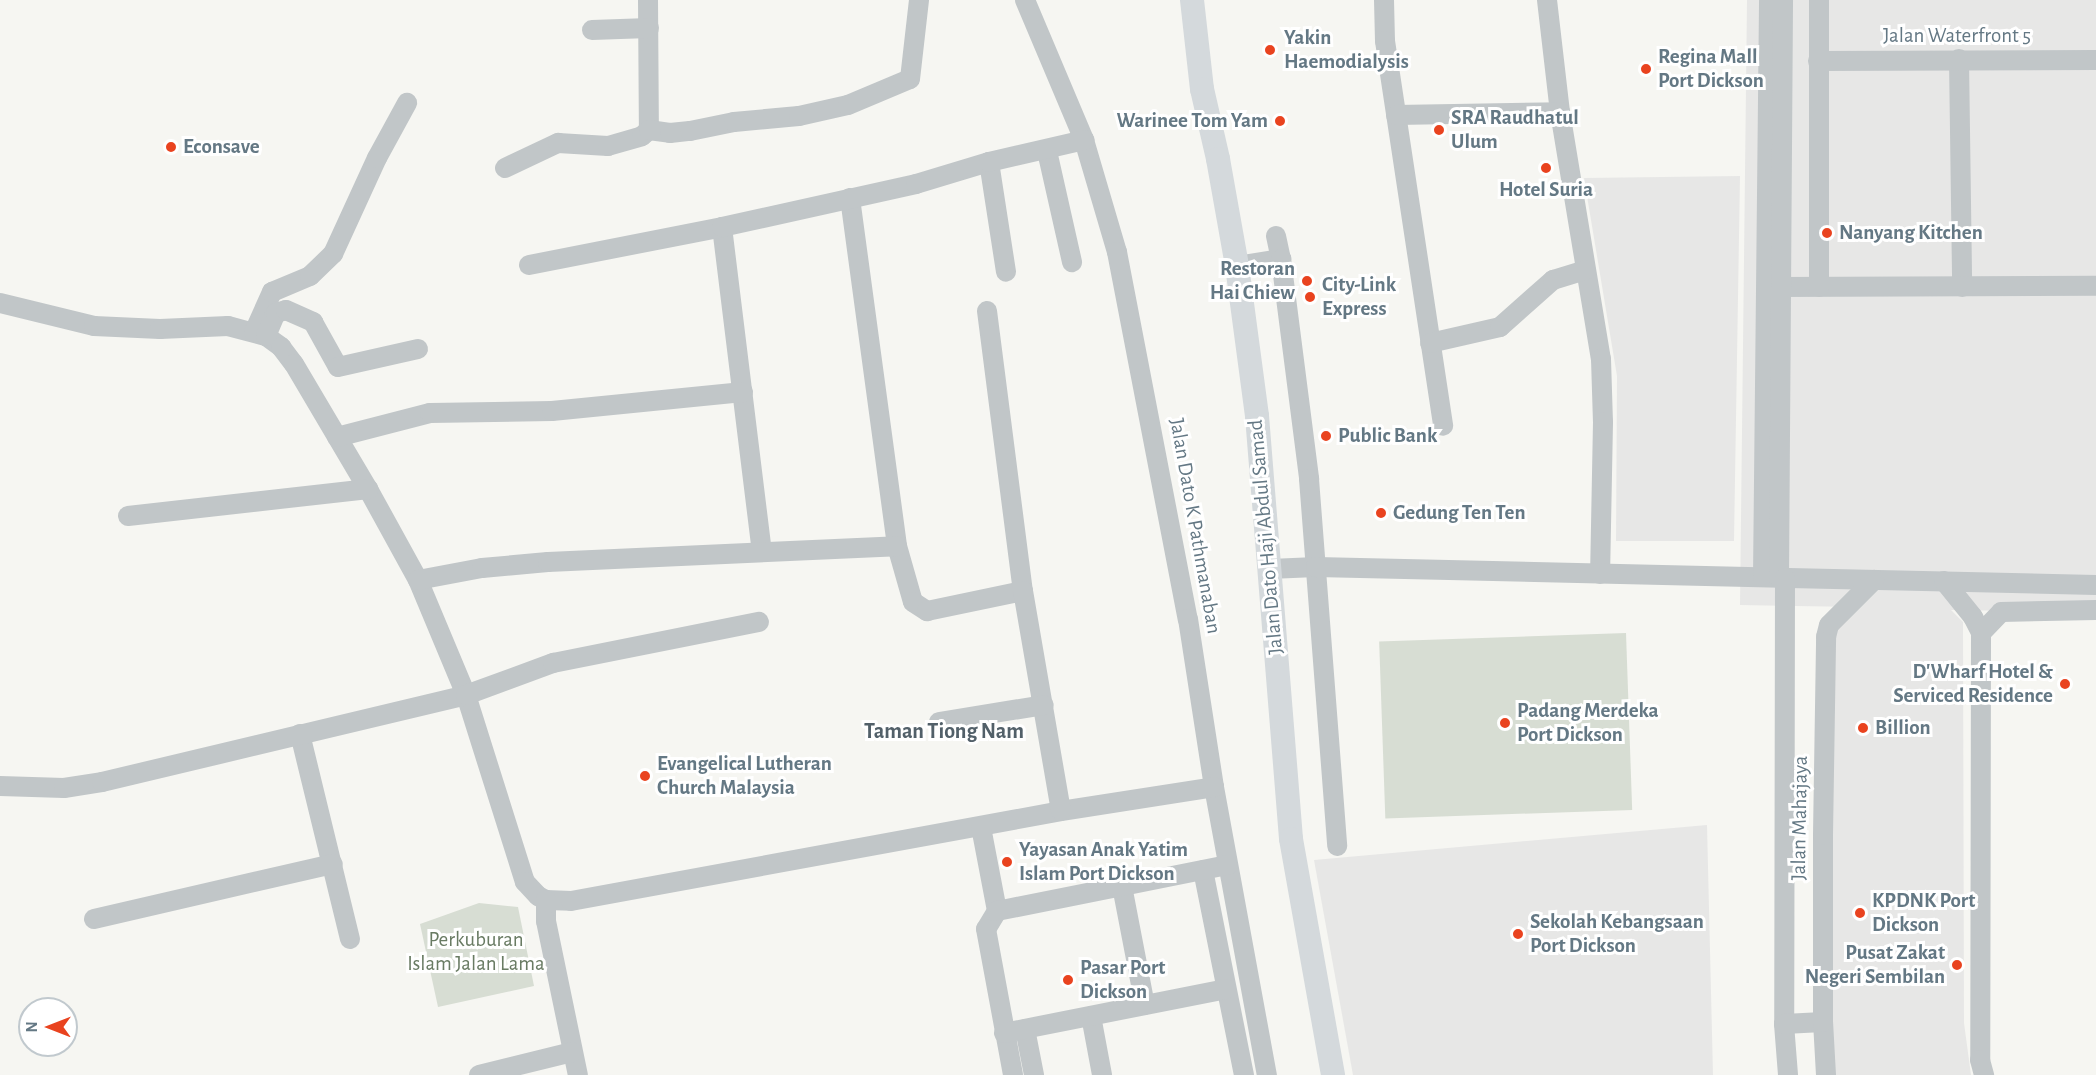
<!DOCTYPE html>
<html>
<head>
<meta charset="utf-8">
<style>
  body { margin:0 }
  #map { position:relative; width:2096px; height:1075px; overflow:hidden; background:#f6f6f2; font-family:"Alegreya Sans",sans-serif }
  div>[style] { position:absolute }
  .built>* { inset:0; background:#e7e7e6 }
  .green>* { inset:0; background:#d7ddd3; transform-origin:0 0 }
  .minor>* { height:20px; margin:-10px; padding:0 10px; transform-origin:10px; border-radius:10px; background:#c1c6c8 }
  .major>* { height:24px; margin:-12px; padding:0 12px; transform-origin:12px; border-radius:12px; background:#d4d9dc }
  .dots>* { width:16px; height:16px; translate:-50% -50%; box-sizing:border-box; border:3px solid #fff; border-radius:50% }
  span { translate:-50% -50%; white-space:nowrap; text-align:center; line-height:1.15; -webkit-text-stroke:6px #fff; paint-order:stroke }
  .street-label { font-size:21px; color:#647884 }
  .poi-label { font-size:21px; color:#647884; font-weight:700 }
  .left { translate:0 -50%; text-align:left }
  .right { translate:-100% -50%; text-align:right }
  .park-label { font-size:21px; color:#697b63 }
  .neighbourhood-label { font-size:22px; color:#526069; font-weight:700 }
  .north { position:absolute; left:18px; top:997px; width:60px; height:60px; box-sizing:border-box; background:#fff; border:2px solid #c1c9ce; border-radius:50%; rotate:270deg; font-size:16px; font-weight:700; line-height:24px; text-align:center; color:#647884 }
  .north::after { content:''; display:block; margin:auto; width:21px; height:27px; background:#e9431f; clip-path:polygon(50% 0,100% 100%,50% 72%,0 100%) }
</style>
</head>
<body>
<div id="map">
  <div class="built">
    <i style="clip-path:polygon(1747px 0,2096px 0,2096px 612px,1951px 610px,1963px 622px,1964px 1023px,1971px 1075px,1831px 1075px,1830px 629px,1860px 607px,1740px 605px)"></i>
    <i style="clip-path:polygon(1740px 176px,1734px 541px,1616px 541px,1617px 376px,1584px 178px)"></i>
    <i style="clip-path:polygon(1707px 825px,1713px 1075px,1353px 1075px,1314px 860px)"></i>
  </div>
  <div class="green">
    <i style="left:1626px;top:633px;width:177px;height:247px;rotate:88deg"></i>
    <i style="clip-path:polygon(479px 903px,518px 907px,534px 986px,438px 1007px,420px 924px)"></i>
  </div>
  <div class="minor">
    <i style="left:648px;top:0;width:130px;rotate:89.6deg"></i>
    <i style="left:1025px;top:0;width:152px;rotate:67.1deg"></i>
    <i style="left:1084px;top:140px;width:117px;rotate:73.6deg"></i>
    <i style="left:1117px;top:252px;width:374px;rotate:79.1deg"></i>
    <i style="left:1188px;top:619px;width:170px;rotate:81.2deg"></i>
    <i style="left:1214px;top:787px;width:293px;rotate:79.6deg"></i>
    <i style="left:1384px;top:0;width:41px;rotate:88.6deg"></i>
    <i style="left:1385px;top:41px;width:389px;rotate:81.4deg"></i>
    <i style="left:1547px;top:0;width:113px;rotate:83.4deg"></i>
    <i style="left:1560px;top:112px;width:250px;rotate:80.6deg"></i>
    <i style="left:1601px;top:359px;width:63px;rotate:88.2deg"></i>
    <i style="left:1603px;top:422px;width:152px;rotate:91.1deg"></i>
    <i style="left:592px;top:30px;width:57px;rotate:-2deg"></i>
    <i style="left:1959px;top:59px;width:228px;rotate:89.2deg"></i>
    <i style="left:1818px;top:61px;width:278px;rotate:-0.2deg"></i>
    <i style="left:1396px;top:115px;width:164px;rotate:-1deg"></i>
    <i style="left:1047px;top:151px;width:114px;rotate:77.3deg"></i>
    <i style="left:989px;top:162px;width:111px;rotate:81.2deg"></i>
    <i style="left:505px;top:168px;width:59px;rotate:-25.3deg"></i>
    <i style="left:558px;top:143px;width:50px;rotate:3.4deg"></i>
    <i style="left:608px;top:146px;width:35px;rotate:-16deg"></i>
    <i style="left:642px;top:136px;width:9px;rotate:-41deg"></i>
    <i style="left:649px;top:130px;width:21px;rotate:8deg"></i>
    <i style="left:670px;top:133px;width:20px;rotate:-6deg"></i>
    <i style="left:690px;top:131px;width:45px;rotate:-11.6deg"></i>
    <i style="left:734px;top:122px;width:65px;rotate:-5.3deg"></i>
    <i style="left:799px;top:116px;width:50px;rotate:-12.7deg"></i>
    <i style="left:848px;top:105px;width:67px;rotate:-22.8deg"></i>
    <i style="left:910px;top:79px;width:80px;rotate:-83.5deg"></i>
    <i style="left:850px;top:198px;width:351px;rotate:82.3deg"></i>
    <i style="left:897px;top:546px;width:58px;rotate:74.1deg"></i>
    <i style="left:913px;top:602px;width:17px;rotate:33deg"></i>
    <i style="left:927px;top:611px;width:98px;rotate:-11.8deg"></i>
    <i style="left:722px;top:227px;width:327px;rotate:83deg"></i>
    <i style="left:1276px;top:236px;width:24px;rotate:78deg"></i>
    <i style="left:529px;top:265px;width:197px;rotate:-11.1deg"></i>
    <i style="left:722px;top:227px;width:199px;rotate:-12.5deg"></i>
    <i style="left:916px;top:184px;width:76px;rotate:-16.8deg"></i>
    <i style="left:989px;top:162px;width:98px;rotate:-13deg"></i>
    <i style="left:1237px;top:266px;width:45px;rotate:-9deg"></i>
    <i style="left:1281px;top:259px;width:222px;rotate:82.7deg"></i>
    <i style="left:1309px;top:479px;width:368px;rotate:85.6deg"></i>
    <i style="left:1769px;top:287px;width:327px;rotate:-0.2deg"></i>
    <i style="left:1819px;top:287px;width:287px;rotate:-90deg"></i>
    <i style="left:0;top:303px;width:97px;rotate:13.7deg"></i>
    <i style="left:94px;top:326px;width:66px;rotate:2.6deg"></i>
    <i style="left:160px;top:329px;width:68px;rotate:-2.5deg"></i>
    <i style="left:228px;top:326px;width:39px;rotate:15deg"></i>
    <i style="left:266px;top:336px;width:19px;rotate:36deg"></i>
    <i style="left:281px;top:347px;width:21px;rotate:53deg"></i>
    <i style="left:294px;top:364px;width:145px;rotate:59.4deg"></i>
    <i style="left:368px;top:489px;width:104px;rotate:61.2deg"></i>
    <i style="left:418px;top:580px;width:125px;rotate:67.3deg"></i>
    <i style="left:466px;top:695px;width:196px;rotate:72.5deg"></i>
    <i style="left:525px;top:882px;width:19px;rotate:47deg"></i>
    <i style="left:538px;top:896px;width:9px;rotate:27deg"></i>
    <i style="left:546px;top:900px;width:25px;rotate:2deg"></i>
    <i style="left:571px;top:901px;width:498px;rotate:-10.4deg"></i>
    <i style="left:1061px;top:811px;width:155px;rotate:-8.9deg"></i>
    <i style="left:987px;top:311px;width:282px;rotate:82.7deg"></i>
    <i style="left:1023px;top:591px;width:223px;rotate:80.2deg"></i>
    <i style="left:254px;top:332px;width:44px;rotate:-65.8deg"></i>
    <i style="left:272px;top:292px;width:41px;rotate:-22.8deg"></i>
    <i style="left:310px;top:276px;width:32px;rotate:-44deg"></i>
    <i style="left:333px;top:254px;width:106px;rotate:-65.4deg"></i>
    <i style="left:377px;top:158px;width:63px;rotate:-61.4deg"></i>
    <i style="left:266px;top:336px;width:25px;rotate:-67deg"></i>
    <i style="left:276px;top:313px;width:10px;rotate:-17deg"></i>
    <i style="left:286px;top:310px;width:30px;rotate:24deg"></i>
    <i style="left:313px;top:322px;width:51px;rotate:60.9deg"></i>
    <i style="left:338px;top:367px;width:82px;rotate:-12.7deg"></i>
    <i style="left:1430px;top:343px;width:72px;rotate:-12.9deg"></i>
    <i style="left:1500px;top:327px;width:71px;rotate:-41.6deg"></i>
    <i style="left:1553px;top:280px;width:34px;rotate:-17deg"></i>
    <i style="left:337px;top:437px;width:96px;rotate:-14.5deg"></i>
    <i style="left:430px;top:413px;width:122px;rotate:-0.9deg"></i>
    <i style="left:552px;top:411px;width:192px;rotate:-5.7deg"></i>
    <i style="left:128px;top:516px;width:242px;rotate:-6.4deg"></i>
    <i style="left:1268px;top:569px;width:48px;rotate:-2.4deg"></i>
    <i style="left:1316px;top:567px;width:780px;rotate:1.32deg"></i>
    <i style="left:1763px;top:577px;width:577px;rotate:-89.4deg"></i>
    <i style="left:1779px;top:578px;width:578px;rotate:-89.6deg"></i>
    <i style="left:1785px;top:578px;width:446px;rotate:90.1deg"></i>
    <i style="left:1784px;top:1024px;width:51px;rotate:85.5deg"></i>
    <i style="left:418px;top:580px;width:65px;rotate:-10.6deg"></i>
    <i style="left:482px;top:568px;width:66px;rotate:-5.2deg"></i>
    <i style="left:548px;top:562px;width:349px;rotate:-2.6deg"></i>
    <i style="left:1944px;top:581px;width:46px;rotate:51.1deg"></i>
    <i style="left:1973px;top:617px;width:18px;rotate:63deg"></i>
    <i style="left:1981px;top:633px;width:427px;rotate:90.1deg"></i>
    <i style="left:1980px;top:1060px;width:16px;rotate:75deg"></i>
    <i style="left:1981px;top:633px;width:29px;rotate:-46deg"></i>
    <i style="left:2001px;top:612px;width:95px;rotate:-1.2deg"></i>
    <i style="left:939px;top:722px;width:106px;rotate:-9.2deg"></i>
    <i style="left:300px;top:734px;width:211px;rotate:76.3deg"></i>
    <i style="left:0;top:786px;width:64px;rotate:1.8deg"></i>
    <i style="left:64px;top:788px;width:38px;rotate:-9deg"></i>
    <i style="left:102px;top:782px;width:374px;rotate:-13.4deg"></i>
    <i style="left:466px;top:695px;width:93px;rotate:-20.2deg"></i>
    <i style="left:553px;top:663px;width:210px;rotate:-11.3deg"></i>
    <i style="left:981px;top:827px;width:86px;rotate:79.2deg"></i>
    <i style="left:997px;top:911px;width:21px;rotate:121deg"></i>
    <i style="left:986px;top:929px;width:148px;rotate:79.5deg"></i>
    <i style="left:1203px;top:870px;width:209px;rotate:78.7deg"></i>
    <i style="left:1122px;top:886px;width:121px;rotate:79.1deg"></i>
    <i style="left:546px;top:900px;width:21px;rotate:90deg"></i>
    <i style="left:546px;top:921px;width:157px;rotate:78.3deg"></i>
    <i style="left:997px;top:911px;width:235px;rotate:-11.3deg"></i>
    <i style="left:94px;top:919px;width:245px;rotate:-13deg"></i>
    <i style="left:1091px;top:1016px;width:60px;rotate:79.4deg"></i>
    <i style="left:1784px;top:1024px;width:39px;rotate:-3deg"></i>
    <i style="left:1025px;top:1029px;width:47px;rotate:78.9deg"></i>
    <i style="left:1004px;top:1033px;width:226px;rotate:-11.2deg"></i>
    <i style="left:479px;top:1075px;width:96px;rotate:-13.9deg"></i>
    <i style="left:1826px;top:1075px;width:53px;rotate:-93.2deg"></i>
    <i style="left:1823px;top:1022px;width:187px;rotate:-90deg"></i>
    <i style="left:1823px;top:835px;width:198px;rotate:-89.1deg"></i>
    <i style="left:1826px;top:637px;width:12px;rotate:-76deg"></i>
    <i style="left:1829px;top:625px;width:64px;rotate:-45deg"></i>
  </div>
  <div class="major">
    <i style="left:1192px;top:0;width:90px;rotate:83.6deg"></i>
    <i style="left:1202px;top:89px;width:72px;rotate:77.1deg"></i>
    <i style="left:1218px;top:159px;width:109px;rotate:79.9deg"></i>
    <i style="left:1237px;top:266px;width:151px;rotate:82.4deg"></i>
    <i style="left:1257px;top:416px;width:424px;rotate:85.4deg"></i>
    <i style="left:1291px;top:839px;width:240px;rotate:79.9deg"></i>
  </div>
  <div class="dots">
    <i style="left:1270px;top:50px;background:#e9431f"></i>
    <i style="left:1646px;top:69px;background:#e9431f"></i>
    <i style="left:1280px;top:121px;background:#e9431f"></i>
    <i style="left:1439px;top:130px;background:#e9431f"></i>
    <i style="left:171px;top:147px;background:#e9431f"></i>
    <i style="left:1546px;top:168px;background:#e9431f"></i>
    <i style="left:1827px;top:233px;background:#e9431f"></i>
    <i style="left:1307px;top:281px;background:#e9431f"></i>
    <i style="left:1310px;top:297px;background:#e9431f"></i>
    <i style="left:1326px;top:436px;background:#e9431f"></i>
    <i style="left:1381px;top:513px;background:#e9431f"></i>
    <i style="left:2065px;top:684px;background:#e9431f"></i>
    <i style="left:1505px;top:723px;background:#e9431f"></i>
    <i style="left:1863px;top:728px;background:#e9431f"></i>
    <i style="left:645px;top:776px;background:#e9431f"></i>
    <i style="left:1007px;top:862px;background:#e9431f"></i>
    <i style="left:1860px;top:913px;background:#e9431f"></i>
    <i style="left:1518px;top:934px;background:#e9431f"></i>
    <i style="left:1957px;top:965px;background:#e9431f"></i>
    <i style="left:1068px;top:980px;background:#e9431f"></i>
  </div>
  <div class="street-label">
    <span style="left:1957px;top:36px">Jalan Waterfront 5</span>
    <span style="left:1195px;top:526px;rotate:80deg">Jalan Dato K Pathmanaban</span>
    <span style="left:1266px;top:537px;rotate:-95deg">Jalan Dato Haji Abdul Samad</span>
    <span style="left:1800px;top:818px;rotate:-89deg">Jalan Mahajaya</span>
  </div>
  <div class="poi-label">
    <span class="left" style="left:1284px;top:50px">Yakin<br>Haemodialysis</span>
    <span class="left" style="left:1658px;top:69px">Regina Mall<br>Port Dickson</span>
    <span class="left" style="left:1451px;top:130px">SRA Raudhatul<br>Ulum</span>
    <span class="right" style="left:1268px;top:121px">Warinee Tom Yam</span>
    <span class="left" style="left:183px;top:147px">Econsave</span>
    <span style="left:1546px;top:190px">Hotel Suria</span>
    <span class="left" style="left:1839px;top:233px">Nanyang Kitchen</span>
    <span class="right" style="left:1295px;top:281px">Restoran<br>Hai Chiew</span>
    <span class="left" style="left:1322px;top:297px">City-Link<br>Express</span>
    <span class="left" style="left:1338px;top:436px">Public Bank</span>
    <span class="left" style="left:1393px;top:513px">Gedung Ten Ten</span>
    <span class="right" style="left:2053px;top:684px">D'Wharf Hotel &amp;<br>Serviced Residence</span>
    <span class="left" style="left:1517px;top:723px">Padang Merdeka<br>Port Dickson</span>
    <span class="left" style="left:1875px;top:728px">Billion</span>
    <span class="left" style="left:657px;top:776px">Evangelical Lutheran<br>Church Malaysia</span>
    <span class="left" style="left:1019px;top:862px">Yayasan Anak Yatim<br>Islam Port Dickson</span>
    <span class="left" style="left:1872px;top:913px">KPDNK Port<br>Dickson</span>
    <span class="left" style="left:1530px;top:934px">Sekolah Kebangsaan<br>Port Dickson</span>
    <span class="right" style="left:1945px;top:965px">Pusat Zakat<br>Negeri Sembilan</span>
    <span class="left" style="left:1080px;top:980px">Pasar Port<br>Dickson</span>
  </div>
  <div class="park-label">
    <span style="left:476px;top:952px">Perkuburan<br>Islam Jalan Lama</span>
  </div>
  <div class="neighbourhood-label">
    <span style="left:944px;top:732px">Taman Tiong Nam</span>
  </div>
  <div class="north">N</div>
</div>
</body>
</html>
